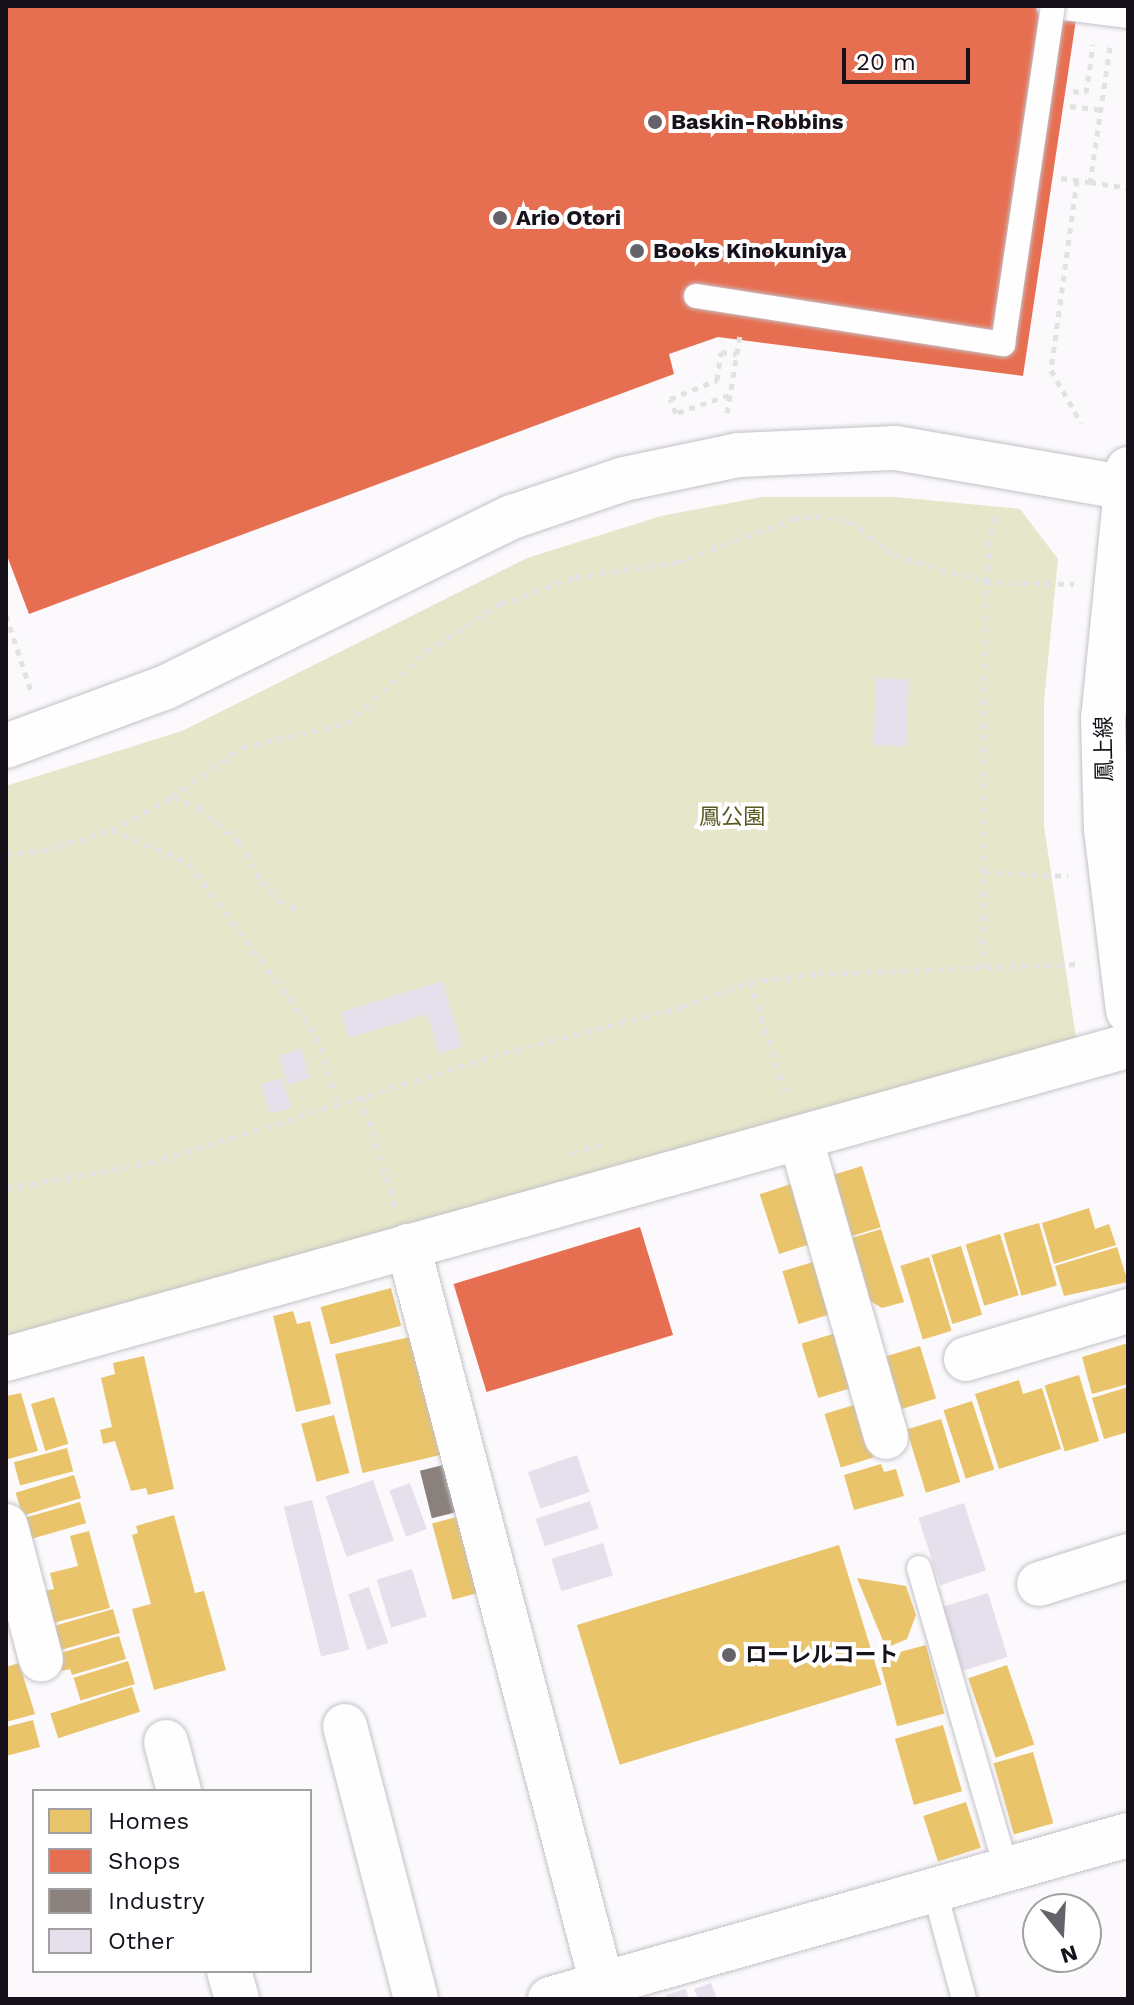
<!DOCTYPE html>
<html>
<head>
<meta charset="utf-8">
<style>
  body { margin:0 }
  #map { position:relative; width:1134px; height:2005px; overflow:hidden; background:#fbf9fc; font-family:"Work Sans","Noto Sans JP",sans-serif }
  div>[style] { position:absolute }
  .green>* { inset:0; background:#e6e6ca }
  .homes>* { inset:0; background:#e9c46a; transform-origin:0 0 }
  .shops>* { inset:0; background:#e76f51; transform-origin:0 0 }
  .industry>* { inset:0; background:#8a817c; transform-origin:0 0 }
  .building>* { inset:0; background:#e6dfec; transform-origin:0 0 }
  .path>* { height:5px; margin-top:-2.5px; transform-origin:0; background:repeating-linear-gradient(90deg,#e3e2e3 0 6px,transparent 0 12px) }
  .roads { filter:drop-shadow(0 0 2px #c4c1c7) drop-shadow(0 0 2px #c4c1c7) }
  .lane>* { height:24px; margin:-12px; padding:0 12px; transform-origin:12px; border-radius:12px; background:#fefeff }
  .street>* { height:44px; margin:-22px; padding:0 22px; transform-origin:22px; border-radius:22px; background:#fefeff }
  .secondary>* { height:44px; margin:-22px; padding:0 22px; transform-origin:22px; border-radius:22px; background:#fefeff }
  .bridges { filter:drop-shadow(0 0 2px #c4c1c7) drop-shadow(0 0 2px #c4c1c7) }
  .lane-bridge>* { height:24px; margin:-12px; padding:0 12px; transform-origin:12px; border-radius:12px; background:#fefeff }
  .dots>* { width:22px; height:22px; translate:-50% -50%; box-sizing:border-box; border:4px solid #fff; border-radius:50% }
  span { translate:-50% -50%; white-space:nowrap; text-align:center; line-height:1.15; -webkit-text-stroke:8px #fff; paint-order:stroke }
  .poi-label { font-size:22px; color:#16111a; font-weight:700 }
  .left { translate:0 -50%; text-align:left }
  .street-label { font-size:22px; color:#16111a }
  .park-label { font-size:22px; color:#595821 }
  .frame { position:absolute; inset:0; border:8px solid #16111a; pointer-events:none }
  .legend { position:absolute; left:32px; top:1789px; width:280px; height:184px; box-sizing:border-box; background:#fff; border:2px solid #a2a0a3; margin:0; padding:10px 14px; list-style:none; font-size:24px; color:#16111a }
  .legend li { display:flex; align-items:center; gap:16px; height:40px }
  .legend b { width:40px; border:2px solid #a2a0a3 }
  .north { position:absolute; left:1022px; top:1893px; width:80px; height:80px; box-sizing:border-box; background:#fff; border:2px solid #a2a0a3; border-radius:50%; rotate:162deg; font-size:22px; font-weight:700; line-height:32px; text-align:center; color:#16111a }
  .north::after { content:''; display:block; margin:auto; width:28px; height:36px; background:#666269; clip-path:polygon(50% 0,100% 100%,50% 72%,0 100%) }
  .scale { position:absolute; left:842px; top:48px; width:128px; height:36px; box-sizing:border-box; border:4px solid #16111a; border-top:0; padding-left:10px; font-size:24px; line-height:28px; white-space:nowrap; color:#16111a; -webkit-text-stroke:6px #fff; paint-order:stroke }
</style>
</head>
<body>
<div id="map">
  <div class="green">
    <i style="clip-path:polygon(762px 497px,896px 497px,1020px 509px,1058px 559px,1044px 701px,1044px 826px,1076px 1038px,6px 1343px,6px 786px,182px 731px,527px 558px,661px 516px)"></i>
  </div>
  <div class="homes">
    <i style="left:862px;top:1166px;width:64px;height:34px;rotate:73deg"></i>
    <i style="left:791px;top:1184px;width:63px;height:33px;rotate:72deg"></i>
    <i style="clip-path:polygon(1089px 1208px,1095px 1229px,1109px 1224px,1116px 1245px,1054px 1264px,1042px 1223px)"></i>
    <i style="left:1039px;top:1223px;width:65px;height:37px;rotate:74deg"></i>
    <i style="clip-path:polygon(881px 1229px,904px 1302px,882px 1308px,867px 1299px,848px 1239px)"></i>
    <i style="left:1000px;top:1234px;width:64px;height:36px;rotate:73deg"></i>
    <i style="left:961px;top:1246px;width:72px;height:31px;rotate:73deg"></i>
    <i style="clip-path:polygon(1117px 1247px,1128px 1282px,1064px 1296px,1055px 1266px)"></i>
    <i style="left:929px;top:1257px;width:77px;height:30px;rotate:73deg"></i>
    <i style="left:813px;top:1262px;width:55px;height:32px;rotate:73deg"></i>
    <i style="left:391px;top:1288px;width:39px;height:73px;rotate:75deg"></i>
    <i style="clip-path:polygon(293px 1311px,297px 1324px,310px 1321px,331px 1404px,296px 1412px,273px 1316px)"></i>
    <i style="left:836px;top:1333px;width:57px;height:36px;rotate:73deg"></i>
    <i style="left:414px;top:1336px;width:122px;height:81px;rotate:77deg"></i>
    <i style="clip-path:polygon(1128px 1343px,1128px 1384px,1092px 1394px,1082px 1357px)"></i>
    <i style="left:920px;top:1346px;width:55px;height:36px;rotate:73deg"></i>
    <i style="clip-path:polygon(144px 1356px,174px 1489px,148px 1495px,146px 1488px,131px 1491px,115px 1441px,103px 1444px,100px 1430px,112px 1427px,101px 1378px,115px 1374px,113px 1363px)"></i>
    <i style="left:1079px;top:1375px;width:69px;height:36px;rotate:73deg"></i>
    <i style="clip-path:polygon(1019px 1380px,1023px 1394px,1042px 1388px,1061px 1449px,999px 1469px,975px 1394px)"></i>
    <i style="clip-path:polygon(1128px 1387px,1128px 1432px,1104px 1439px,1092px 1398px)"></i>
    <i style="clip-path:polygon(21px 1393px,38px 1451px,8px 1459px,6px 1396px)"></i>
    <i style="left:54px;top:1397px;width:49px;height:24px;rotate:73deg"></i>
    <i style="left:972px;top:1401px;width:72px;height:30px;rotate:72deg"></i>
    <i style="left:857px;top:1404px;width:56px;height:34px;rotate:73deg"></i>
    <i style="left:334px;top:1415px;width:60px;height:34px;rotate:75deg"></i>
    <i style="left:941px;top:1419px;width:66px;height:36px;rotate:73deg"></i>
    <i style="left:67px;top:1448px;width:24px;height:55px;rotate:75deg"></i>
    <i style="clip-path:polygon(881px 1464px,884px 1472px,896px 1469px,904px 1496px,854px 1510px,844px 1475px)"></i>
    <i style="left:74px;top:1475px;width:24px;height:61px;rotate:73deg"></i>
    <i style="left:80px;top:1502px;width:22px;height:59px;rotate:74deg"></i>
    <i style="clip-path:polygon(174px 1515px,195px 1593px,204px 1591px,226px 1670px,154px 1690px,132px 1609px,151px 1604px,132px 1535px,138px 1533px,136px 1526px)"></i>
    <i style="left:464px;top:1515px;width:79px;height:33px;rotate:75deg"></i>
    <i style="clip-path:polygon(89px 1531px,110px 1608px,53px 1623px,45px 1591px,54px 1589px,50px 1573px,78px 1566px,70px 1536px)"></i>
    <i style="left:839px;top:1545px;width:146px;height:274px;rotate:73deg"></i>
    <i style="clip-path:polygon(857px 1578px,906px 1586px,916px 1615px,907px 1639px,886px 1648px)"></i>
    <i style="left:113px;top:1609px;width:25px;height:66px;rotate:74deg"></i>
    <i style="clip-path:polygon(119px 1636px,126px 1659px,72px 1675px,70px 1669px,62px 1671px,57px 1654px)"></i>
    <i style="left:926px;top:1645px;width:71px;height:49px;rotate:75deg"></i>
    <i style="left:128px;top:1661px;width:24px;height:57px;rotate:73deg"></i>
    <i style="clip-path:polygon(19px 1663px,35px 1714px,6px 1722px,6px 1667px)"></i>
    <i style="left:1007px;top:1665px;width:84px;height:41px;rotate:71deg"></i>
    <i style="left:132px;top:1687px;width:26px;height:86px;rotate:72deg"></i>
    <i style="clip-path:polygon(33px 1720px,40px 1747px,6px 1756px,6px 1727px)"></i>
    <i style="left:943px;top:1725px;width:69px;height:50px;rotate:74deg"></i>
    <i style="left:1033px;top:1752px;width:74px;height:41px;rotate:74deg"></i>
    <i style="left:966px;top:1802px;width:48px;height:45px;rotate:72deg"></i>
  </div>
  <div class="shops">
    <i style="clip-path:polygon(6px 6px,1078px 6px,1023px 376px,718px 337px,669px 354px,674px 374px,29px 614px,6px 553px)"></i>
    <i style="left:640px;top:1227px;width:113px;height:195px;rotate:73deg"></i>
  </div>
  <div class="industry">
    <i style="left:451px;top:1463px;width:49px;height:32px;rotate:76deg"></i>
  </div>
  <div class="building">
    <i style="left:876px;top:678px;width:33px;height:67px;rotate:2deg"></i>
    <i style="clip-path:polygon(442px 981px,462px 1046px,439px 1053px,427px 1014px,349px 1038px,341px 1012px)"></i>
    <i style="left:301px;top:1049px;width:30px;height:23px;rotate:73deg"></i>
    <i style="left:282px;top:1078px;width:31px;height:22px;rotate:73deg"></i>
    <i style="left:577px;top:1455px;width:39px;height:52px;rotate:71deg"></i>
    <i style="left:373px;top:1480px;width:64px;height:50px;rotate:71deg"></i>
    <i style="left:410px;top:1483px;width:49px;height:22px;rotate:70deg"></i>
    <i style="left:312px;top:1500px;width:154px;height:29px;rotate:76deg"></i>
    <i style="left:590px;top:1501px;width:29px;height:57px;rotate:72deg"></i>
    <i style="left:964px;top:1503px;width:71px;height:48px;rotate:72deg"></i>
    <i style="left:603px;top:1543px;width:34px;height:54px;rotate:73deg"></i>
    <i style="left:412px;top:1569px;width:50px;height:37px;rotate:73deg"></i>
    <i style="left:369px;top:1587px;width:59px;height:22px;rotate:71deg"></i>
    <i style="left:988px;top:1593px;width:67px;height:47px;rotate:73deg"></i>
    <i style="clip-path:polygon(711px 1983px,717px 1999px,698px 1999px,694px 1989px)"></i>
    <i style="clip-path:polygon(686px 1989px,689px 1999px,666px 1999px,665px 1995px)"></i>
  </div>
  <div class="path">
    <i style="left:1110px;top:47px;width:136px;rotate:98.4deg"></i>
    <i style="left:1090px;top:182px;width:38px;rotate:9deg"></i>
    <i style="left:1073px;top:91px;width:13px;rotate:9deg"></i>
    <i style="left:1086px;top:93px;width:49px;rotate:-81.7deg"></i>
    <i style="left:1070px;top:106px;width:31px;rotate:7deg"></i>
    <i style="left:1061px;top:178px;width:29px;rotate:8deg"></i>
    <i style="left:1077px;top:180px;width:192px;rotate:97.8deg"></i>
    <i style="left:1051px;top:370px;width:61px;rotate:60.5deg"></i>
    <i style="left:729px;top:395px;width:56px;rotate:161.2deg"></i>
    <i style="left:676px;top:413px;width:15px;rotate:-113deg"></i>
    <i style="left:670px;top:399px;width:51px;rotate:-22deg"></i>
    <i style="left:717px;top:380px;width:28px;rotate:-82deg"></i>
    <i style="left:721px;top:352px;width:16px;rotate:7deg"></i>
    <i style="left:737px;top:354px;width:18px;rotate:-81deg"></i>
    <i style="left:727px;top:413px;width:60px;rotate:-80.4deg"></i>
    <i style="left:6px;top:615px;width:80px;rotate:71.8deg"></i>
    <i style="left:173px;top:797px;width:27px;rotate:22deg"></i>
    <i style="left:198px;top:807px;width:54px;rotate:40.5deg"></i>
    <i style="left:239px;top:842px;width:45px;rotate:60.6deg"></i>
    <i style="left:261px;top:881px;width:27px;rotate:48deg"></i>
    <i style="left:279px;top:901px;width:24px;rotate:24deg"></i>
    <i style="left:112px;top:830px;width:84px;rotate:23.2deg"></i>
    <i style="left:189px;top:863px;width:215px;rotate:53.5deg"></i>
    <i style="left:317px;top:1036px;width:71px;rotate:72.8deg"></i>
    <i style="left:6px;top:854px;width:38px;rotate:-6deg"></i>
    <i style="left:44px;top:850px;width:71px;rotate:-16.4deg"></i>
    <i style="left:112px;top:830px;width:68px;rotate:-28.8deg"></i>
    <i style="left:172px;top:797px;width:86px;rotate:-35.5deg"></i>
    <i style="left:242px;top:747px;width:107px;rotate:-12.4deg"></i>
    <i style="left:347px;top:724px;width:107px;rotate:-42.3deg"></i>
    <i style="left:426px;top:652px;width:88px;rotate:-33deg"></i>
    <i style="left:500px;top:604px;width:81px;rotate:-19.6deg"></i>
    <i style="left:576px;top:577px;width:102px;rotate:-8.4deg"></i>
    <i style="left:677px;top:562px;width:125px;rotate:-20.2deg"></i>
    <i style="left:794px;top:519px;width:22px;rotate:-8deg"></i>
    <i style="left:816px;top:516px;width:33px;rotate:9deg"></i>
    <i style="left:849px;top:521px;width:56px;rotate:37.1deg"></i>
    <i style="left:894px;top:555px;width:96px;rotate:16.4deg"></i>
    <i style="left:986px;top:582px;width:88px;rotate:1.3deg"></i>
    <i style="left:983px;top:872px;width:85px;rotate:2.7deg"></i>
    <i style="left:982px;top:968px;width:386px;rotate:-89.4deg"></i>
    <i style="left:986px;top:582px;width:73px;rotate:-83.7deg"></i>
    <i style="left:750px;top:982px;width:121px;rotate:72.2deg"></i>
    <i style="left:362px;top:1097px;width:115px;rotate:73.3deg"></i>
    <i style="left:572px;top:1153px;width:34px;rotate:-17deg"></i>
    <i style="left:6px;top:1188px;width:146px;rotate:-9.8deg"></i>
    <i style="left:150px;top:1163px;width:370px;rotate:-17.3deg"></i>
    <i style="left:503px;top:1053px;width:185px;rotate:-14.4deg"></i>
    <i style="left:682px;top:1007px;width:72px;rotate:-20.2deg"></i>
    <i style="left:750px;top:982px;width:67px;rotate:-6.8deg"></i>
    <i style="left:817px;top:974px;width:262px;rotate:-2.2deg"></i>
  </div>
  <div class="roads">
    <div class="lane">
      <i style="left:1049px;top:6px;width:80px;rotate:7.2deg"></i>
      <i style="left:919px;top:1568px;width:315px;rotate:73.8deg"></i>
      <i style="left:934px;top:1889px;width:114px;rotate:74.7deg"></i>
    </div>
    <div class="street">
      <i style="left:801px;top:1140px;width:309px;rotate:74deg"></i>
      <i style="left:408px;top:1246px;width:779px;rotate:75.27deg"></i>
      <i style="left:6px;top:1359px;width:1165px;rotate:-15.59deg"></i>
      <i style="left:966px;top:1359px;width:169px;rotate:-16.5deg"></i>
      <i style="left:6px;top:1526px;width:138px;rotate:75.3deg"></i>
      <i style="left:1039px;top:1584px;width:93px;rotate:-17.5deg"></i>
      <i style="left:345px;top:1726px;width:282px;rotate:75.4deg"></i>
      <i style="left:166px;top:1742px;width:51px;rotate:75.1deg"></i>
      <i style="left:229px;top:1971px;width:29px;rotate:74deg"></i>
      <i style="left:550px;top:1999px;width:601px;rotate:-15.84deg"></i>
    </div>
    <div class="secondary">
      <i style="left:1128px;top:469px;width:250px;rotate:95.7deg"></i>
      <i style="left:1103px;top:718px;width:111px;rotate:88.5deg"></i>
      <i style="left:1106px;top:829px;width:183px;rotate:83.1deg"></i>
      <i style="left:6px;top:746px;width:168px;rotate:-20.2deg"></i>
      <i style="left:164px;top:688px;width:388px;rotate:-26.2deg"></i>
      <i style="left:512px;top:517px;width:118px;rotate:-18.7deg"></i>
      <i style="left:624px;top:479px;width:117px;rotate:-11.8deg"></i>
      <i style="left:739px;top:455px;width:157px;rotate:-2.6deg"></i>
      <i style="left:896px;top:448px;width:235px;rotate:9.8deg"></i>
    </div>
  </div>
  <div class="bridges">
    <div class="lane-bridge">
      <i style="left:696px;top:296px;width:311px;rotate:8.9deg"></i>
      <i style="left:1003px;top:344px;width:342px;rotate:-81.6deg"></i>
    </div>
  </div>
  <div class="dots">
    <i style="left:655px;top:122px;background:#666269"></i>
    <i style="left:500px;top:218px;background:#666269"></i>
    <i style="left:637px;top:251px;background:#666269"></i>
    <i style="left:729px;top:1655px;background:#666269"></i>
  </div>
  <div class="poi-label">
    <span class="left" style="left:671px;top:122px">Baskin-Robbins</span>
    <span class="left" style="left:516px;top:218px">Ario Otori</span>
    <span class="left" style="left:653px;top:251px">Books Kinokuniya</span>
    <span class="left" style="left:745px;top:1655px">ローレルコート</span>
  </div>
  <div class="street-label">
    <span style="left:1104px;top:749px;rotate:-91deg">鳳上線</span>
  </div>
  <div class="park-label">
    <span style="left:732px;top:817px">鳳公園</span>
  </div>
  <div class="frame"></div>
  <ul class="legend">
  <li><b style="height:22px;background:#e9c46a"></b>Homes</li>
  <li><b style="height:22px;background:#e76f51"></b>Shops</li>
  <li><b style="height:22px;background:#8a817c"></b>Industry</li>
  <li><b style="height:22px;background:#e6dfec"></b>Other</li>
  </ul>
  <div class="north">N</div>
  <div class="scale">20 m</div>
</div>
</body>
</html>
